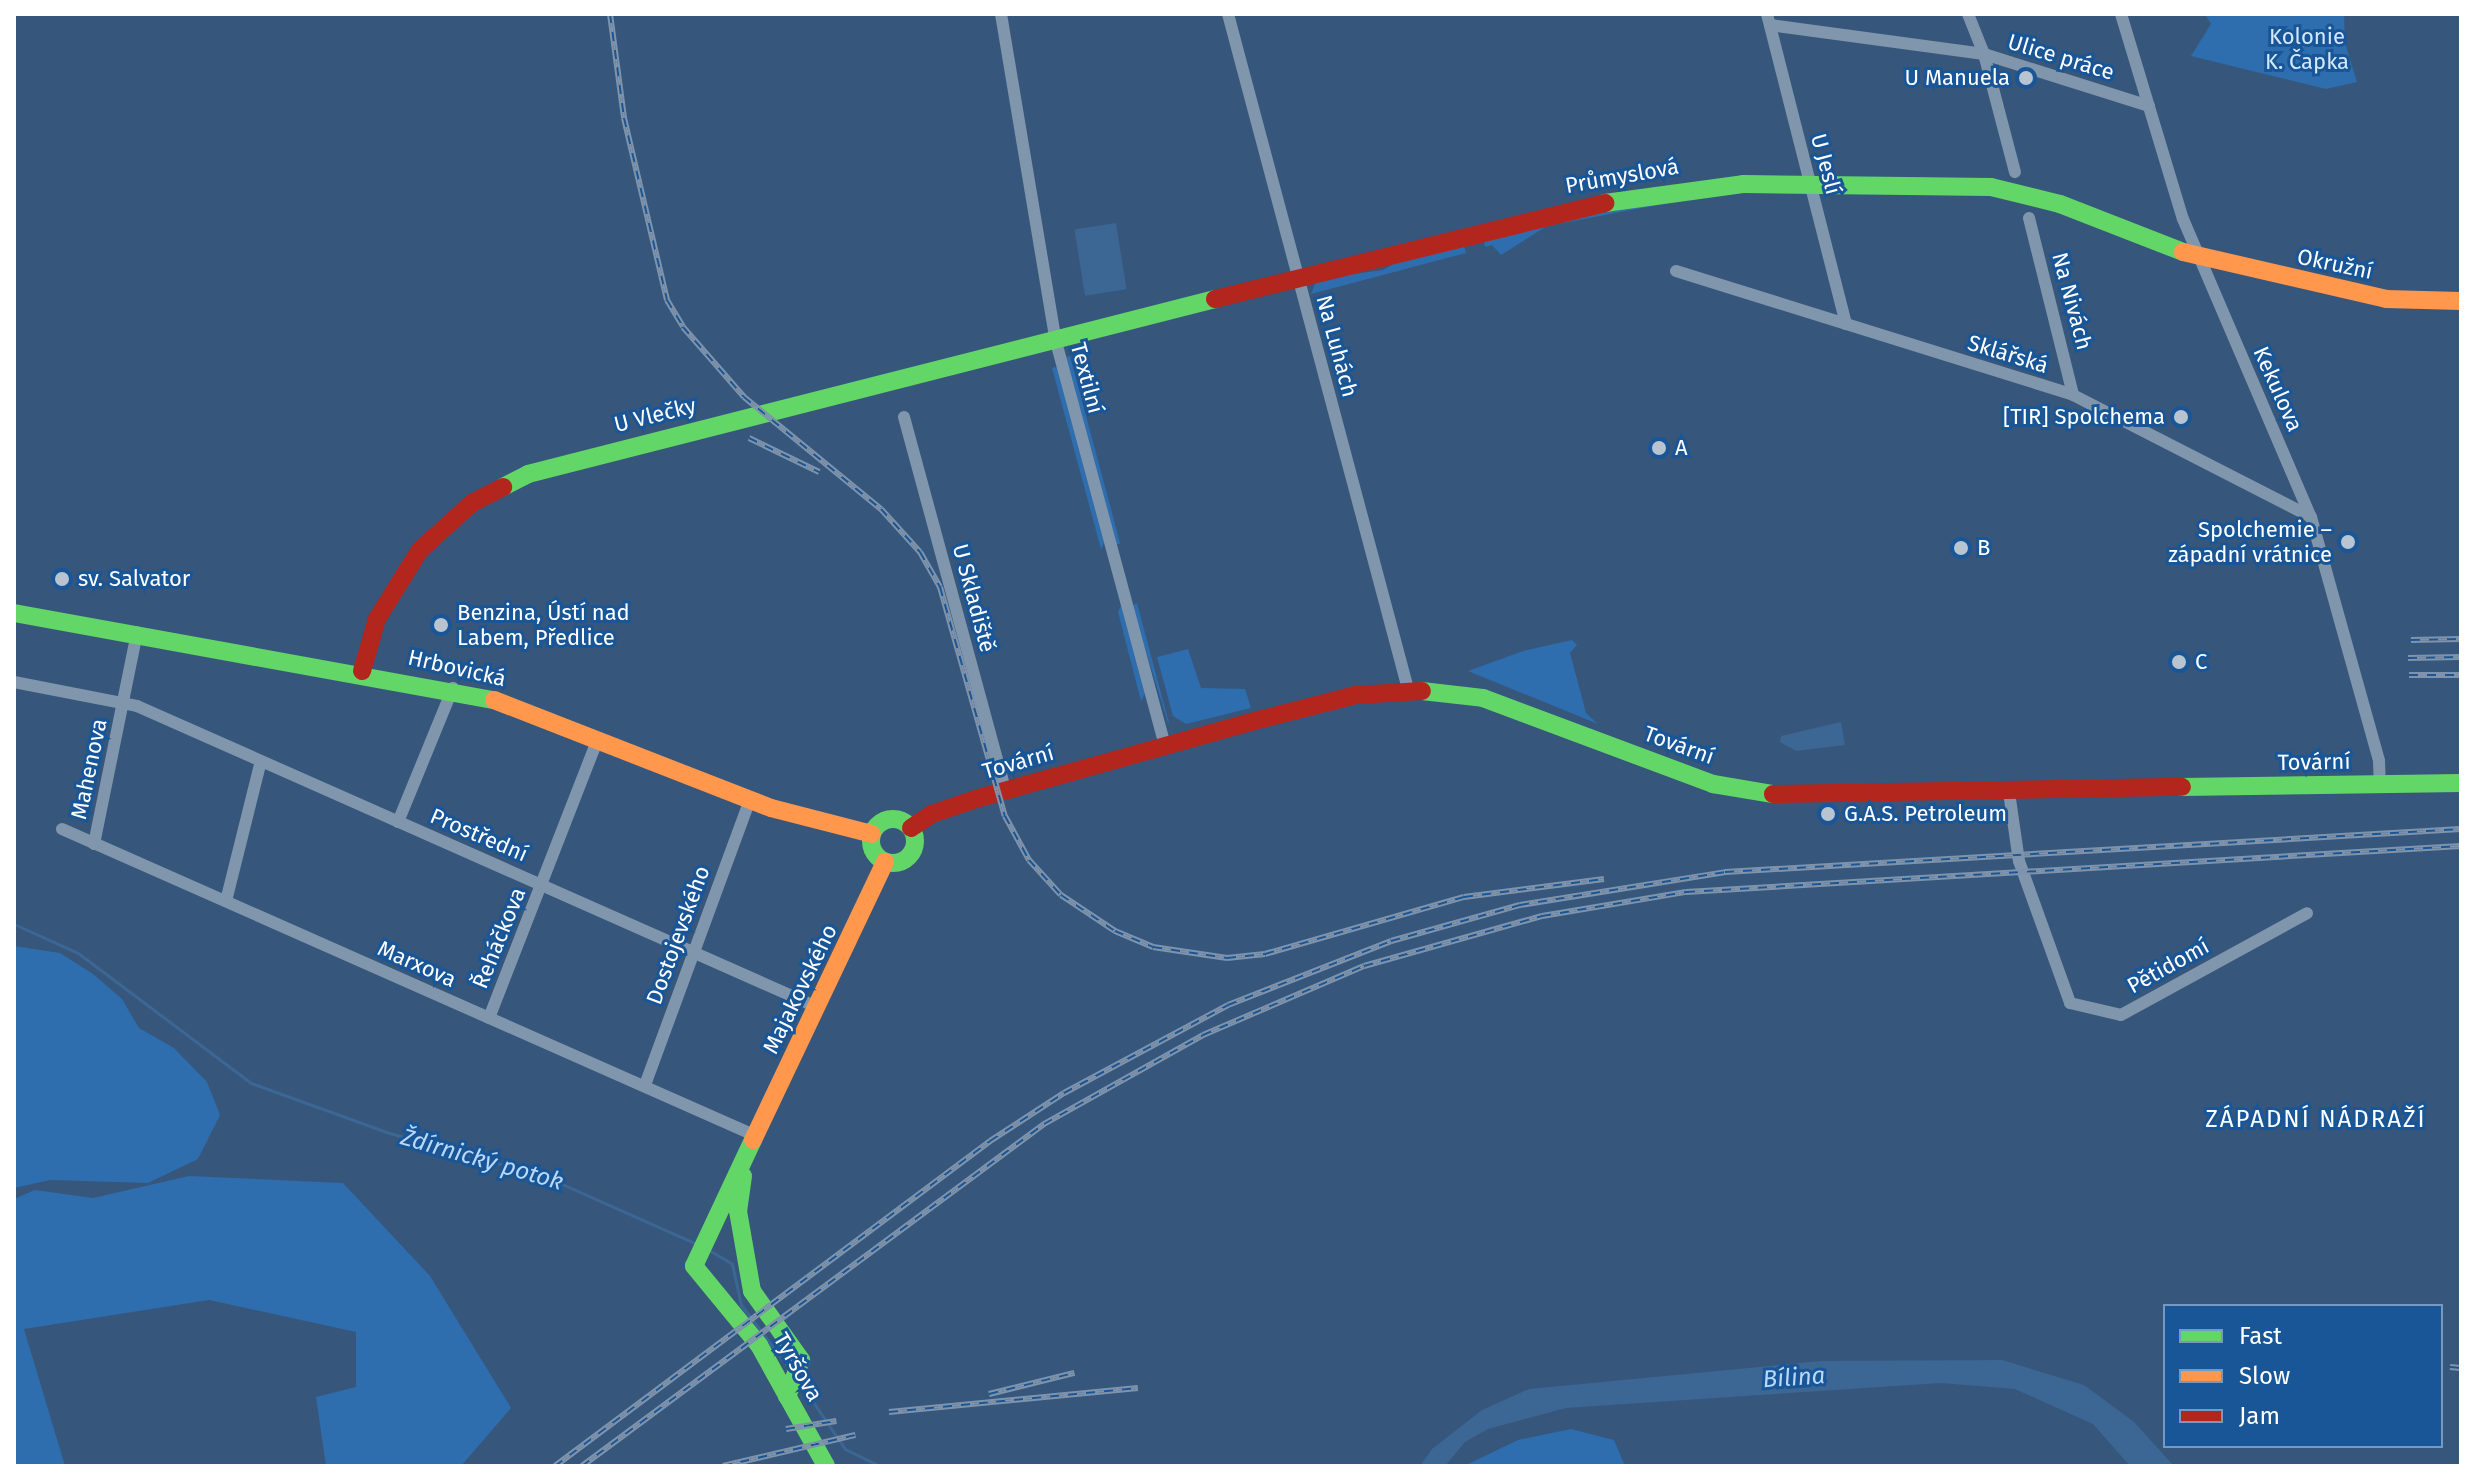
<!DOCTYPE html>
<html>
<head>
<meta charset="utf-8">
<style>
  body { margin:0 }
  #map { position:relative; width:2475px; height:1480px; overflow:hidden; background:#36577b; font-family:"Fira Sans",sans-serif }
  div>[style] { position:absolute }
  .green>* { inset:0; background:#2e6dae; transform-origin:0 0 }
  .water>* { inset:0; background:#3c6694; transform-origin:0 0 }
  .stream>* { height:3px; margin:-1.5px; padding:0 1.5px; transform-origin:1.5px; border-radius:1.5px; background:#3c6694 }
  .street>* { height:12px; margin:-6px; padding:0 6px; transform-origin:6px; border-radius:6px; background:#8096ad }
  .fast>* { height:18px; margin:-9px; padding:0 9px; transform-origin:9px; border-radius:9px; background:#63d668 }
  .fast>.ring { margin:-9px; padding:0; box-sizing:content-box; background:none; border:18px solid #63d668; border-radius:50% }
  .slow>* { height:18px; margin:-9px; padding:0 9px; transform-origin:9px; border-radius:9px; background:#ff974d }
  .jam>* { height:18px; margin:-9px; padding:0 9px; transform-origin:9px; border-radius:9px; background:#b3261e }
  .rail>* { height:6px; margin-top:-3px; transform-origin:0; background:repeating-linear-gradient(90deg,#195698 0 9px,#7f94ac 0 18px); box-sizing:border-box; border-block:2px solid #7f94ac }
  .dots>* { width:22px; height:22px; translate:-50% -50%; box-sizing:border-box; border:4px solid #195698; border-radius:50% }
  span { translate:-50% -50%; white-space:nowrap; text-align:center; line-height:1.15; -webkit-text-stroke:6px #195698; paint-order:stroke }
  .park-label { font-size:22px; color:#d4e8fc }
  .street-label { font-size:22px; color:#fff }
  .poi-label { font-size:22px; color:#fff }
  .right { translate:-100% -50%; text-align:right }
  .left { translate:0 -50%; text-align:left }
  .neighbourhood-label { font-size:24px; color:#fff; letter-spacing:2px }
  .water-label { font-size:24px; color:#bad8f7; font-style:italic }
  .frame { position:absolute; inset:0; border:16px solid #fff; pointer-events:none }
  .legend { position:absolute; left:2163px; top:1304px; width:280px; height:144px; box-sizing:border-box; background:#195698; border:2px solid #759ac1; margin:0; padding:10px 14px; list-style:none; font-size:24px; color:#fff }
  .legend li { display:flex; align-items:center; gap:16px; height:40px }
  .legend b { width:40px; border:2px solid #759ac1 }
</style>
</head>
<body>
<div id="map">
  <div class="green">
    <i style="clip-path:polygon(2205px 14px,2344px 14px,2345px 43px,2357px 82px,2326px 89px,2191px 56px,2211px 24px)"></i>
    <i style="clip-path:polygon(1716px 194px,1547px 226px,1501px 255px,1492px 245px,1485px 247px,1483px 238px,1646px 202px)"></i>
    <i style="clip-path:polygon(1463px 243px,1466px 253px,1311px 294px,1317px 279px,1383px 270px,1405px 257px)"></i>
    <i style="left:1070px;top:356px;width:194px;height:4px;rotate:75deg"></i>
    <i style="clip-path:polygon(1057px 367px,1104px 543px,1101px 549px,1052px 368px)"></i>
    <i style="clip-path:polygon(1137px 603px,1169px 723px,1168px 723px,1132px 606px)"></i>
    <i style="clip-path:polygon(1121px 606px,1145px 694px,1141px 701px,1118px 612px)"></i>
    <i style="clip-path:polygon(1572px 640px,1577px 645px,1570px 653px,1586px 713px,1598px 724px,1468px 671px,1523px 651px)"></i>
    <i style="clip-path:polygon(1188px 649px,1201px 688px,1245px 689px,1251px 708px,1186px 724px,1173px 716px,1157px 657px)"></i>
    <i style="clip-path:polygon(14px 946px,60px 953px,93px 974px,122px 999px,139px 1028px,174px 1048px,207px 1082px,220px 1115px,198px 1159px,148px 1183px,50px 1180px,14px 1188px)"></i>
    <i style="clip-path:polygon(189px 1176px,343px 1183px,430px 1276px,511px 1408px,461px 1466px,326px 1466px,316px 1397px,356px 1387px,356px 1332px,209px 1300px,24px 1329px,65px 1466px,14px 1466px,14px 1199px,35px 1190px,93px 1198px)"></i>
    <i style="clip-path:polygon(1571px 1429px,1614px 1440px,1625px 1466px,1464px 1466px,1518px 1440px)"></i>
  </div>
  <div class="water">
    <i style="left:1116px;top:223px;width:67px;height:42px;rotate:81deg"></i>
    <i style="clip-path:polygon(1841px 722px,1845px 745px,1796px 751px,1780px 742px,1781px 736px)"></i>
    <i style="clip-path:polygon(2002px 1360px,2084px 1385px,2134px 1422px,2174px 1466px,2130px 1466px,2093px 1424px,2015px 1389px,1941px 1383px,1566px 1408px,1488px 1429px,1465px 1442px,1445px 1466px,1420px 1466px,1432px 1449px,1482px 1410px,1529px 1389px,1821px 1361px)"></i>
  </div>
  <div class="stream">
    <i style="left:14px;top:924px;width:70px;rotate:24.4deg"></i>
    <i style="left:78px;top:953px;width:216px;rotate:36.9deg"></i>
    <i style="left:251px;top:1083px;width:144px;rotate:19.9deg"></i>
    <i style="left:386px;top:1132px;width:164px;rotate:15.6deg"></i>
    <i style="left:544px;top:1176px;width:170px;rotate:24deg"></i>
    <i style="left:709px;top:1250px;width:27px;rotate:31deg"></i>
    <i style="left:732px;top:1264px;width:42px;rotate:77.6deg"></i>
    <i style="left:741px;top:1305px;width:79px;rotate:52.7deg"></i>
    <i style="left:801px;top:1384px;width:78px;rotate:55.9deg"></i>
    <i style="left:845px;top:1449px;width:39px;rotate:26deg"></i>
  </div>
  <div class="street">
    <i style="left:1001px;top:14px;width:328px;rotate:80.5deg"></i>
    <i style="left:1055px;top:338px;width:423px;rotate:74.9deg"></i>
    <i style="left:1228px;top:14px;width:699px;rotate:75.07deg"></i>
    <i style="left:1767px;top:14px;width:320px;rotate:75.7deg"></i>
    <i style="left:1968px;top:14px;width:43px;rotate:68.2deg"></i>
    <i style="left:1984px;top:54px;width:122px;rotate:75.3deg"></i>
    <i style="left:2121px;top:14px;width:214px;rotate:73.2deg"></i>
    <i style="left:2183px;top:219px;width:324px;rotate:66.8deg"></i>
    <i style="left:2311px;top:517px;width:253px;rotate:74.4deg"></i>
    <i style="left:2379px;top:761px;width:24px;rotate:88deg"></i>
    <i style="left:1770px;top:25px;width:216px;rotate:7.7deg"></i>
    <i style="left:1984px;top:54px;width:173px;rotate:17.5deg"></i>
    <i style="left:2029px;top:218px;width:182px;rotate:76deg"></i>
    <i style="left:1676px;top:271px;width:416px;rotate:17.3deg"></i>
    <i style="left:2073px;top:395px;width:267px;rotate:27.1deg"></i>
    <i style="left:904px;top:417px;width:386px;rotate:74.8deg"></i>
    <i style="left:14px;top:682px;width:125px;rotate:11deg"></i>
    <i style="left:137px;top:706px;width:744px;rotate:23.88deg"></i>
    <i style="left:2009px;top:792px;width:70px;rotate:81.8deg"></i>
    <i style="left:2019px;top:861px;width:151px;rotate:70.2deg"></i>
    <i style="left:2070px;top:1003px;width:52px;rotate:13.2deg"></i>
    <i style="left:2121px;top:1015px;width:212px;rotate:-28.7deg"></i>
    <i style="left:398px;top:822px;width:145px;rotate:-67.7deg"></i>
    <i style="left:62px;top:829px;width:759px;rotate:23.86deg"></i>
    <i style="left:94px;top:844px;width:216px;rotate:-78.5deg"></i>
    <i style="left:226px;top:901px;width:144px;rotate:-76deg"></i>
    <i style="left:489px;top:1018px;width:300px;rotate:-68.7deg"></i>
    <i style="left:645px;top:1085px;width:304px;rotate:-69.8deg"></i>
  </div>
  <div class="fast">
    <i style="left:1605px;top:203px;width:139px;rotate:-7.8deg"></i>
    <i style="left:1743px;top:184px;width:248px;rotate:0.7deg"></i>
    <i style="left:1991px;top:187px;width:71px;rotate:13.8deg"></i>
    <i style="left:2060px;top:204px;width:132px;rotate:21.3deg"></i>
    <i style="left:503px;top:487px;width:28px;rotate:-27deg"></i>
    <i style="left:528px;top:474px;width:709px;rotate:-14.29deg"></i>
    <i style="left:14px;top:613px;width:488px;rotate:10.3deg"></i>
    <i style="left:1422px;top:691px;width:61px;rotate:6.5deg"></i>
    <i style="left:1483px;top:698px;width:246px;rotate:20.5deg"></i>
    <i style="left:1713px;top:784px;width:61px;rotate:9.5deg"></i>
    <i style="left:2182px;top:787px;width:279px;rotate:-0.8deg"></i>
    <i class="ring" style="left:871px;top:819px;width:26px;height:26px"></i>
    <i style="left:753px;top:1140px;width:139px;rotate:115.1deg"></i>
    <i style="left:694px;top:1266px;width:102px;rotate:50.6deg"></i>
    <i style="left:759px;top:1345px;width:138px;rotate:61deg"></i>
    <i style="left:743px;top:1176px;width:35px;rotate:98deg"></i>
    <i style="left:738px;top:1211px;width:81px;rotate:80.1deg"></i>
    <i style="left:752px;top:1291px;width:85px;rotate:54.6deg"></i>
    <i style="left:801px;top:1360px;width:39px;rotate:111deg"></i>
  </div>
  <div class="slow">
    <i style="left:2183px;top:252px;width:208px;rotate:13deg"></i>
    <i style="left:2386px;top:299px;width:75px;rotate:1.5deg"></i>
    <i style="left:494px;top:700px;width:297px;rotate:21.3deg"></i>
    <i style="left:771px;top:808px;width:104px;rotate:14.4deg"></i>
    <i style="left:753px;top:1140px;width:308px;rotate:-64.6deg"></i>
  </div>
  <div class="jam">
    <i style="left:1215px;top:299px;width:402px;rotate:-13.8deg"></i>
    <i style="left:362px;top:671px;width:54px;rotate:-73.9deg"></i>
    <i style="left:377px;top:619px;width:81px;rotate:-58.1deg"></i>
    <i style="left:420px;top:550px;width:70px;rotate:-42.1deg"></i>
    <i style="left:472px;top:503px;width:35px;rotate:-27deg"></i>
    <i style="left:1773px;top:794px;width:409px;rotate:-1deg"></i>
    <i style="left:911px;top:828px;width:25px;rotate:-34deg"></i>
    <i style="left:932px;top:814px;width:50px;rotate:-18.8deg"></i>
    <i style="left:979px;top:798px;width:294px;rotate:-15.6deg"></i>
    <i style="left:1262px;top:719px;width:97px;rotate:-14.3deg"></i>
    <i style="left:1356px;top:695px;width:66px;rotate:-3.5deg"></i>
  </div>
  <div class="rail">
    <i style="left:610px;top:14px;width:105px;rotate:82.3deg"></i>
    <i style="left:624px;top:118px;width:187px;rotate:76.7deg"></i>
    <i style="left:667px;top:300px;width:31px;rotate:59deg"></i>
    <i style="left:683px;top:327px;width:93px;rotate:48.9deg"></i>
    <i style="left:744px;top:397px;width:177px;rotate:39.3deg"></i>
    <i style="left:881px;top:509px;width:58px;rotate:47.8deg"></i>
    <i style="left:920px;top:552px;width:40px;rotate:60.3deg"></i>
    <i style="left:940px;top:587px;width:238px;rotate:74.2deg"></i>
    <i style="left:1005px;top:816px;width:50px;rotate:61.4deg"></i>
    <i style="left:1029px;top:860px;width:47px;rotate:47.6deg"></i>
    <i style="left:1061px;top:895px;width:65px;rotate:33.7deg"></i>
    <i style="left:1115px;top:931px;width:41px;rotate:22.8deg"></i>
    <i style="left:1153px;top:947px;width:75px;rotate:8.5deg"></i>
    <i style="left:1227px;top:958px;width:38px;rotate:-6deg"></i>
    <i style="left:1265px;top:954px;width:207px;rotate:-16deg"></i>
    <i style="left:1464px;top:897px;width:141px;rotate:-7.3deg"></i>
    <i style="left:749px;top:438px;width:78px;rotate:25.9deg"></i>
    <i style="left:2411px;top:640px;width:50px;rotate:-1.1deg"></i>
    <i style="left:2408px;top:658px;width:53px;rotate:-1.1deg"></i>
    <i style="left:2409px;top:675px;width:52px"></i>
    <i style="left:2450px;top:1367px;width:11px;rotate:5deg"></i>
    <i style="left:989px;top:1394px;width:88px;rotate:-13.9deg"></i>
    <i style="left:889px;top:1412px;width:250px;rotate:-5.5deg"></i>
    <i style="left:786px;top:1429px;width:51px;rotate:-9.1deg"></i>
    <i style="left:555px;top:1466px;width:543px;rotate:-36.76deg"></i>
    <i style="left:990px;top:1141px;width:88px;rotate:-33deg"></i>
    <i style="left:1064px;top:1093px;width:186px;rotate:-28.2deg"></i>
    <i style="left:1228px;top:1005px;width:175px;rotate:-21.4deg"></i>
    <i style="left:1391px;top:941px;width:134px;rotate:-15.6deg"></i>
    <i style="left:1520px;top:905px;width:208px;rotate:-9.1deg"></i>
    <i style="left:1725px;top:872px;width:737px;rotate:-3.34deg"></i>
    <i style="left:582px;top:1466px;width:575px;rotate:-36.51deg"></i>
    <i style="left:1044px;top:1124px;width:182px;rotate:-29.2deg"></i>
    <i style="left:1203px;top:1035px;width:175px;rotate:-23.2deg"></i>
    <i style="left:1364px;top:966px;width:185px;rotate:-15.7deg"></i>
    <i style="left:1542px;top:916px;width:146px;rotate:-9.5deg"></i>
    <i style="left:1686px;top:892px;width:776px;rotate:-3.4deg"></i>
    <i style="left:723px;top:1466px;width:136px;rotate:-13.2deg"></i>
  </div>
  <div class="dots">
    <i style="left:2026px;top:78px;background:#b9c4d1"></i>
    <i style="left:2181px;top:417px;background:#b9c4d1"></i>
    <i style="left:1659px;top:448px;background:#b9c4d1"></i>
    <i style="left:2348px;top:542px;background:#b9c4d1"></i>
    <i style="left:1961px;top:548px;background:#b9c4d1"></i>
    <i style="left:62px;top:579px;background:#b9c4d1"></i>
    <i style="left:441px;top:625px;background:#b9c4d1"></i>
    <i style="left:2179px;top:662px;background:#b9c4d1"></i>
    <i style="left:1828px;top:814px;background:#b9c4d1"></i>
  </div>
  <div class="park-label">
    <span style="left:2307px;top:49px">Kolonie<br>K. Čapka</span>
  </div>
  <div class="street-label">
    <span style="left:2061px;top:57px;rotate:17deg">Ulice práce</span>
    <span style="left:1826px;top:164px;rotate:75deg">U Jeslí</span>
    <span style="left:1622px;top:176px;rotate:-10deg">Průmyslová</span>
    <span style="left:2335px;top:264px;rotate:12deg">Okružní</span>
    <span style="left:2072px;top:301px;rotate:75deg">Na Nivách</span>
    <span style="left:1337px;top:346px;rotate:75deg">Na Luhách</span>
    <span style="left:2008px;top:354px;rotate:17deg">Sklářská</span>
    <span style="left:1087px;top:378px;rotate:75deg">Textilní</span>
    <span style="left:2278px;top:389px;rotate:66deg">Kekulova</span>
    <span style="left:655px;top:415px;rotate:-14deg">U Vlečky</span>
    <span style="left:974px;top:598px;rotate:75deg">U Skladiště</span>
    <span style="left:457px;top:668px;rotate:13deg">Hrbovická</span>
    <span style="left:1679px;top:745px;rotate:20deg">Tovární</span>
    <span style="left:1018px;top:762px;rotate:-16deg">Tovární</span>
    <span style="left:2314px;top:762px;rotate:-1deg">Tovární</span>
    <span style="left:89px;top:769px;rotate:-78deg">Mahenova</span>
    <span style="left:479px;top:835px;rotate:23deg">Prostřední</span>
    <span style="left:678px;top:935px;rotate:-70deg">Dostojevského</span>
    <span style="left:499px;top:938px;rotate:-68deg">Řeháčkova</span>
    <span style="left:417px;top:964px;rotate:24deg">Marxova</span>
    <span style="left:2168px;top:966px;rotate:-29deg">Pětidomí</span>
    <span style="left:800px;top:989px;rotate:-64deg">Majakovského</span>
    <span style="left:798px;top:1367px;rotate:60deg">Tyršova</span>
  </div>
  <div class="poi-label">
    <span class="right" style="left:2010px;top:78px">U Manuela</span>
    <span class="right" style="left:2165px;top:417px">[TIR] Spolchema</span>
    <span class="left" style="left:1675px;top:448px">A</span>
    <span class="right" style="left:2332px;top:542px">Spolchemie –<br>západní vrátnice</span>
    <span class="left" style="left:1977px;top:548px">B</span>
    <span class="left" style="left:78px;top:579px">sv. Salvator</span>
    <span class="left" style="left:457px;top:625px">Benzina, Ústí nad<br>Labem, Předlice</span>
    <span class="left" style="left:2195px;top:662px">C</span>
    <span class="left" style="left:1844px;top:814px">G.A.S. Petroleum</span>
  </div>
  <div class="neighbourhood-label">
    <span style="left:2316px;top:1120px">ZÁPADNÍ NÁDRAŽÍ</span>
  </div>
  <div class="water-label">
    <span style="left:482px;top:1160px;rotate:16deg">Ždírnický potok</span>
    <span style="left:1794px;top:1378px;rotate:-4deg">Bílina</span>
  </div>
  <div class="frame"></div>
  <ul class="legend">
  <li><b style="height:10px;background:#63d668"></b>Fast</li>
  <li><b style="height:10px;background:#ff974d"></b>Slow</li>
  <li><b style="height:10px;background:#b3261e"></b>Jam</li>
  </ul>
</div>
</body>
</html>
